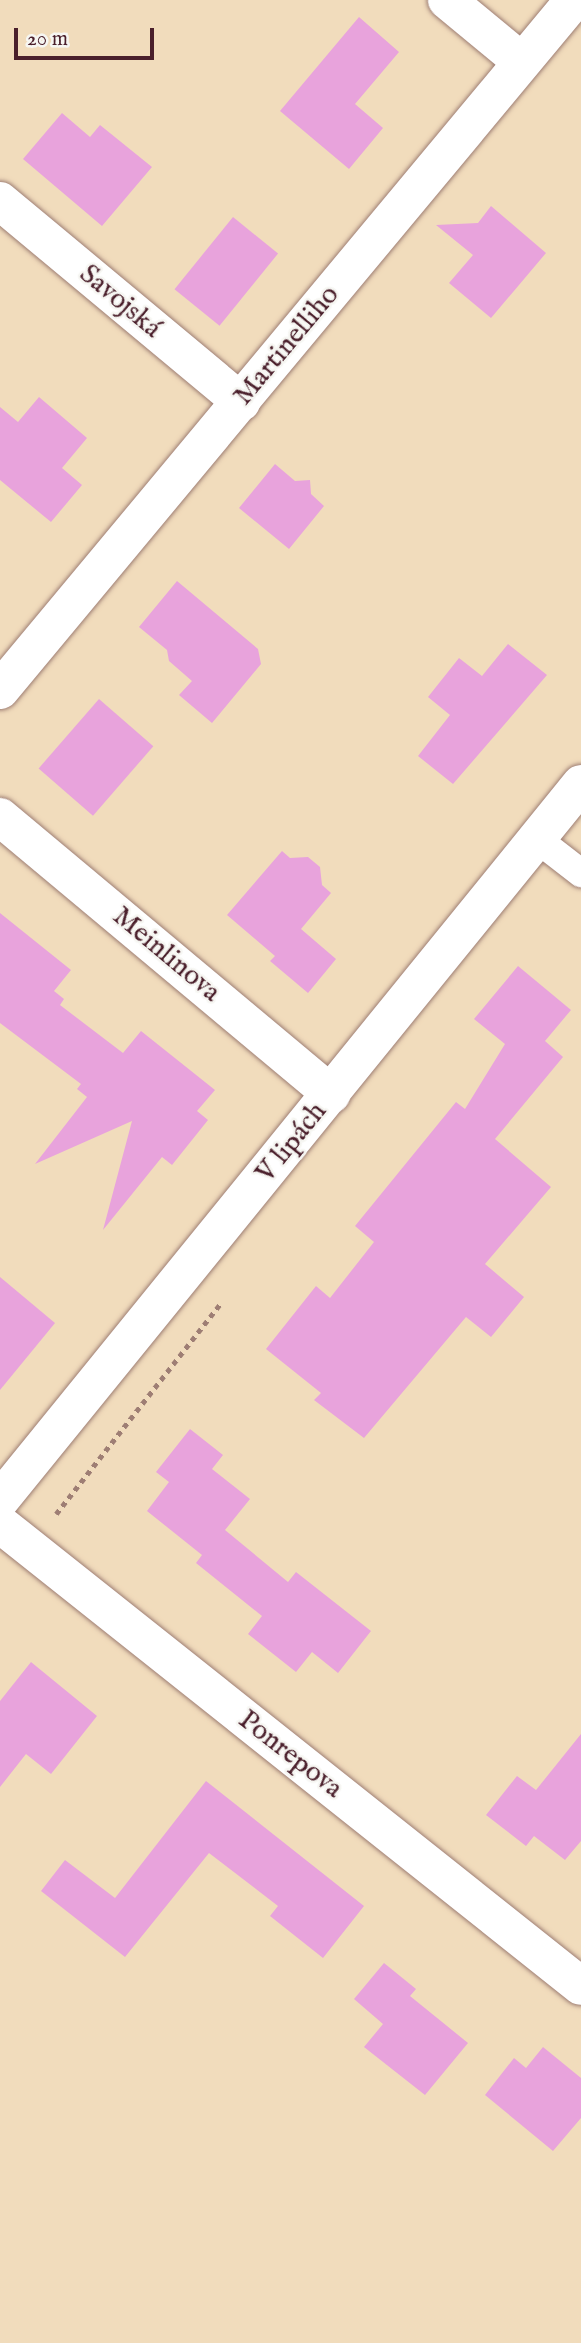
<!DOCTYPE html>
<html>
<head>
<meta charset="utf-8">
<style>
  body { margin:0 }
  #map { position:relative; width:581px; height:2343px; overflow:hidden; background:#f1dcbc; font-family:"IM FELL English",serif }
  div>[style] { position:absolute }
  .building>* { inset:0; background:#e8a3dc; transform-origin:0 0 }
  .path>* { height:4.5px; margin-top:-2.25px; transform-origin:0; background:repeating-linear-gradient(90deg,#9e7e74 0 5px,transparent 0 10px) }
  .roads { filter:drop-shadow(0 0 2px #9e7e74) drop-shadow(0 0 2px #9e7e74) }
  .lane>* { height:28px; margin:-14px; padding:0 14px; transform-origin:14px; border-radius:14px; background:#fff }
  .street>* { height:38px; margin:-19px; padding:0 19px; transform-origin:19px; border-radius:19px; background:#fff }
  .secondary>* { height:38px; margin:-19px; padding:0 19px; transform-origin:19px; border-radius:19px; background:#fff }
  span { translate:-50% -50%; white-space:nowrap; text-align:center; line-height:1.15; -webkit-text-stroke:5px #f6f6f2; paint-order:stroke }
  .street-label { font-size:28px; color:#4a1f2b }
  .scale { position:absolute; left:14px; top:28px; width:140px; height:32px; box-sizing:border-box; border:4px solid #4a1f2b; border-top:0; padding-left:9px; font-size:21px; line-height:24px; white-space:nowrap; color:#4a1f2b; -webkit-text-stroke:5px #f6f6f2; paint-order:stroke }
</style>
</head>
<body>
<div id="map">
  <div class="building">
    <i style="clip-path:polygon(359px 17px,399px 52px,355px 104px,383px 128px,349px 169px,280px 111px)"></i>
    <i style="clip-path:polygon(62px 113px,90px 137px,100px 125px,152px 167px,102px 226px,23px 159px)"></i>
    <i style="clip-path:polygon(491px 206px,546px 253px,491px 318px,449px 283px,473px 255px,436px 225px,478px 223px)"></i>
    <i style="left:233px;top:217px;width:58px;height:93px;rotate:39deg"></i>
    <i style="clip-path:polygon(39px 397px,87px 438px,62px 468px,82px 485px,51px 522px,0 480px,0 407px,18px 422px)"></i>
    <i style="clip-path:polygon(275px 464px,295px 481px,310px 480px,311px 494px,324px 506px,289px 549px,239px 508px)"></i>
    <i style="clip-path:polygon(177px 581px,258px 649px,261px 664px,212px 723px,179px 695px,192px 681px,169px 661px,167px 650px,139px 627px)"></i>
    <i style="clip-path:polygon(508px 644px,547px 675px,453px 784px,418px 756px,450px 715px,428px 697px,459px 658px,482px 676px)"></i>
    <i style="left:99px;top:699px;width:72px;height:92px;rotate:41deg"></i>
    <i style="clip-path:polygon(282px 851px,290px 858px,308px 857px,320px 867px,322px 885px,331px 893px,301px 929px,336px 959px,308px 993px,270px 961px,275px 956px,227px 915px)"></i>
    <i style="clip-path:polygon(0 913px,71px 970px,54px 991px,64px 999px,60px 1005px,123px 1053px,141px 1031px,215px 1090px,197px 1111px,208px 1120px,172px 1165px,162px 1157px,103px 1230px,132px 1121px,35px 1164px,87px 1097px,77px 1089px,81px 1084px,0 1023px)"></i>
    <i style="clip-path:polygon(518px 966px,571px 1010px,545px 1041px,563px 1057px,495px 1139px,551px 1187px,485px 1264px,524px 1297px,491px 1337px,466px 1317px,364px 1438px,314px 1400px,321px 1393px,266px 1349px,316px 1286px,330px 1298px,374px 1242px,355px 1226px,456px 1102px,465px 1109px,505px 1044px,474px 1019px)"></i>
    <i style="clip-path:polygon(0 1277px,55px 1323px,0 1390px)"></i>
    <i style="clip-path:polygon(190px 1429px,223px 1455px,212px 1469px,250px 1499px,225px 1530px,288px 1582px,296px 1572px,371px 1631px,338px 1673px,312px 1652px,296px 1672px,248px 1634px,262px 1616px,196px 1563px,202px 1555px,147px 1511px,169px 1482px,156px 1472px)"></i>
    <i style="clip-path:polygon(31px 1662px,97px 1716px,51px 1774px,26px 1754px,0 1787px,0 1701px)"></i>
    <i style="clip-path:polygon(581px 1734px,581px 1841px,565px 1860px,534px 1836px,526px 1846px,486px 1815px,517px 1776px,536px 1790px)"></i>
    <i style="clip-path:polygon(206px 1781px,364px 1906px,323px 1958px,270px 1916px,278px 1906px,209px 1853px,125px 1957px,41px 1891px,65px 1860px,115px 1898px)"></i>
    <i style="clip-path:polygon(384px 1963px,416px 1989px,410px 1996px,468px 2043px,425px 2095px,364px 2047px,383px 2024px,354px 1999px)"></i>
    <i style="clip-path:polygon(543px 2047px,581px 2078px,581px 2118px,553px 2151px,485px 2095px,514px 2058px,526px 2068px)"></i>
  </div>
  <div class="path">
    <i style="left:56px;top:1514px;width:268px;rotate:-52deg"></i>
  </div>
  <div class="roads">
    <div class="lane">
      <i style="left:537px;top:839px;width:56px;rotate:37.7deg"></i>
    </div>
    <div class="street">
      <i style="left:447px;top:0;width:97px;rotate:39.6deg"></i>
      <i style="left:0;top:201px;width:314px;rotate:39.8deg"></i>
      <i style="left:0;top:690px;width:898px;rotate:-50.24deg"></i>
      <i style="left:0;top:817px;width:432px;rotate:39.9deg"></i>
      <i style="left:0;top:1524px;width:742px;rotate:38.49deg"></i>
    </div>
    <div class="secondary">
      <i style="left:0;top:1500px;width:922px;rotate:-50.94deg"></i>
    </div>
  </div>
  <div class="street-label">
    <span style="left:120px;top:302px;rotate:40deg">Savojská</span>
    <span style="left:287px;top:346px;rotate:-50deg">Martinelliho</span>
    <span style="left:166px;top:955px;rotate:40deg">Meinlinova</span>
    <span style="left:292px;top:1143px;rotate:-51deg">V lipách</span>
    <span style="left:290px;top:1755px;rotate:38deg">Ponrepova</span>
  </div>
  <div class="scale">20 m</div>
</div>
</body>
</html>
